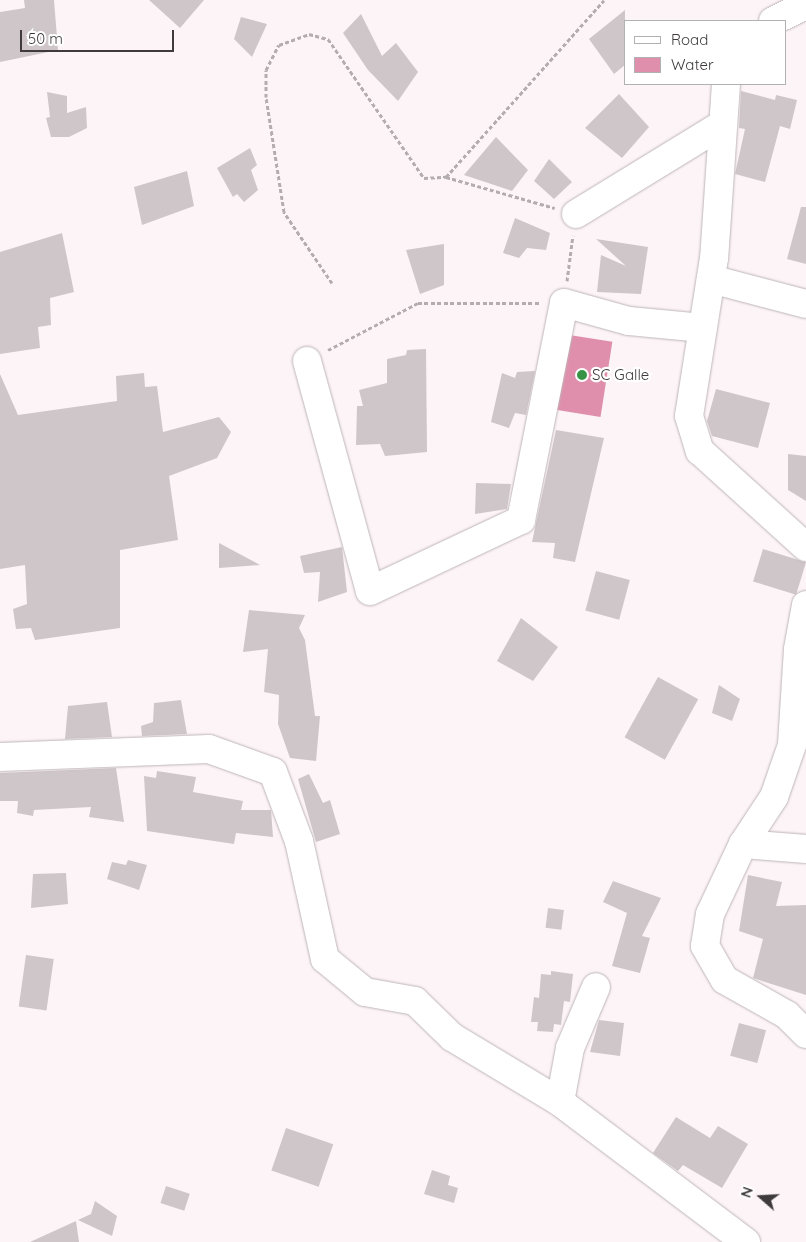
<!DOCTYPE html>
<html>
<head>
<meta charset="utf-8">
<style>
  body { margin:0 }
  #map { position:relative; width:806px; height:1242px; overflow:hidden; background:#fdf4f7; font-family:Quicksand,sans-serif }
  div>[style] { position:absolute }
  .water>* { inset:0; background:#df8fac; transform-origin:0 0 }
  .building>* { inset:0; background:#cec6c8; transform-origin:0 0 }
  .path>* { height:3px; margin-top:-1.5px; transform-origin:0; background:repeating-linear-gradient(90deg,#b4adaf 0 4px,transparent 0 6.5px) }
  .roads { filter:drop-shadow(0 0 1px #bdb5b7) drop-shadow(0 0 1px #bdb5b7) }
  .minor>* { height:28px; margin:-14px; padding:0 14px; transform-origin:14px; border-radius:14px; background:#fff }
  .dots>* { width:14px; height:14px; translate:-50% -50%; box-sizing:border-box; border:2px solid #fff; border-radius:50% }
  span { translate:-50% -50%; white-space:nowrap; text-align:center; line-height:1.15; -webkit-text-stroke:4.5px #fff; paint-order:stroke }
  .poi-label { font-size:15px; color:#3f3b3c }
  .left { translate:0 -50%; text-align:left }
  .legend { position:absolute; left:624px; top:20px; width:162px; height:65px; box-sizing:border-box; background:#fff; border:1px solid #b2b1b1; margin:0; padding:6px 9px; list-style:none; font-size:15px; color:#3f3b3c }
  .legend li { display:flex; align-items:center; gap:10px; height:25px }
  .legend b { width:25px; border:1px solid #b2b1b1 }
  .north { position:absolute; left:736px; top:1172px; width:50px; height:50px; -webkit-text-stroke:4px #fff; paint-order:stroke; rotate:289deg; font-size:14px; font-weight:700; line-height:20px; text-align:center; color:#3f3b3c }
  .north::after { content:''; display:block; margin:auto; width:18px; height:22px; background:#3f3b3c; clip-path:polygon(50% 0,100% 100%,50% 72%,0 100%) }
  .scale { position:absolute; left:20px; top:30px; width:154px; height:22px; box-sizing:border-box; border:2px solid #3f3b3c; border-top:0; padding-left:6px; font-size:15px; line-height:18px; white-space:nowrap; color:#3f3b3c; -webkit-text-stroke:4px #fff; paint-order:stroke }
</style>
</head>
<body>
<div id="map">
  <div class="water">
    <i style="left:563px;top:334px;width:50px;height:76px;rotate:9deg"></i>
  </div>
  <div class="building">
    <i style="clip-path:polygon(24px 0,54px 0,58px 50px,0 62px,0 12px,25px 8px)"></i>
    <i style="clip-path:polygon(149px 0,204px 0,180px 28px)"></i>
    <i style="clip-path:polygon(625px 10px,625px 65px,614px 74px,589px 39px)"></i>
    <i style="clip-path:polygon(361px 14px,382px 56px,396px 43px,418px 72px,398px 101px,368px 70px,343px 33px)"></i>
    <i style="clip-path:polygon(241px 17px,267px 24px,252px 57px,234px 39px)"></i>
    <i style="clip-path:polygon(741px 91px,775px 100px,776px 95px,797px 100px,790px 129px,780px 126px,765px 182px,735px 174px,745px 129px,739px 128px)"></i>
    <i style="clip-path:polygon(47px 92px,67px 96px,67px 113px,86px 107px,87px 128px,69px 137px,51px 137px,46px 118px,50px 117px)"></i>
    <i style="clip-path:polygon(619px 94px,649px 127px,622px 158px,585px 128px)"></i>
    <i style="clip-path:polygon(496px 137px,528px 170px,512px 191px,464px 175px)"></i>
    <i style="clip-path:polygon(250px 148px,257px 165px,251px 170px,258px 190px,244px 202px,237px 194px,233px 197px,217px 168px)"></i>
    <i style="clip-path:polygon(549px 159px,572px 182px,554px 199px,534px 181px)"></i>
    <i style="clip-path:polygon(187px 171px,194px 206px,142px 225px,134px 187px)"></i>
    <i style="clip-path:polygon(801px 207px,806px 207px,806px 264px,787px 259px)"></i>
    <i style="clip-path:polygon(515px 218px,550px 233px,546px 250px,527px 248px,519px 258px,503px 253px)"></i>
    <i style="clip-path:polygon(62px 233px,74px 292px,50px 298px,51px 325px,38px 327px,40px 348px,0 354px,0 252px)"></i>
    <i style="clip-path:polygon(596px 239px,648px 247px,641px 294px,597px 292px,601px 255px,626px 266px)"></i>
    <i style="clip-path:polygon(444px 244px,444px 285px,420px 294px,406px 250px)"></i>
    <i style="clip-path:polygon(426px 349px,427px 452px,385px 456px,380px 444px,356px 445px,357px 406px,363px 406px,359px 390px,387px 383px,387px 359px,406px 355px,407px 350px)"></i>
    <i style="clip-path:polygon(535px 371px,526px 415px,515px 413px,509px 428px,491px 422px,502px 373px,515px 378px,517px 372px)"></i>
    <i style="clip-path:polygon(144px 373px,145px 387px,157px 386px,163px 432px,219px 417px,231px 432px,217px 458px,169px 476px,178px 540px,120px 550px,120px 628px,35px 640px,31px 628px,16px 629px,13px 609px,27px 604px,25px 565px,0 569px,0 374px,18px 415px,117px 401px,116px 376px)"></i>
    <i style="clip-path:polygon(716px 389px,770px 403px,758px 448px,712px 436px,707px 421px)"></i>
    <i style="clip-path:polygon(556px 430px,604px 438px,575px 562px,553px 558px,555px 543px,532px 542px)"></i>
    <i style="clip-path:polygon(788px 454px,806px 456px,806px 501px,788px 490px)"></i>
    <i style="clip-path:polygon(476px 483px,511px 484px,507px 509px,475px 514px)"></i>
    <i style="clip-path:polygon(219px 543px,260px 565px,219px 568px)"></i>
    <i style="clip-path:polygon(342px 547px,347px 592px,318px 602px,320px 572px,304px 573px,300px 556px)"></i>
    <i style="left:763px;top:549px;width:45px;height:34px;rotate:17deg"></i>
    <i style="left:596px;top:571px;width:35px;height:41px;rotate:15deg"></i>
    <i style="clip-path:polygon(249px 610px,305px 615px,299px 628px,305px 640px,315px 716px,320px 716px,316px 761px,290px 758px,278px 724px,279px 695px,264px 692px,268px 649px,243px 652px)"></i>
    <i style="clip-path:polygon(521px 618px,558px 647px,533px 681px,497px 661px)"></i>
    <i style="left:658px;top:677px;width:46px;height:69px;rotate:29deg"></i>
    <i style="clip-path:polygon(719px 685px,740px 699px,732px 721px,712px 713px)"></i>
    <i style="clip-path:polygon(181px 700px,187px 734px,142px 736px,141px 726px,153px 722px,154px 703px)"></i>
    <i style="clip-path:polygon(107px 702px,112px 737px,65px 739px,68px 706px)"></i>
    <i style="clip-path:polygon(116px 768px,124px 822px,89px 817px,91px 807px,34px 810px,33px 816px,17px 813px,18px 801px,0 801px,0 773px)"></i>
    <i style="clip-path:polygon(157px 771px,196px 777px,193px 792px,243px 801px,241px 810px,271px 810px,273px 837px,236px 833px,234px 844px,147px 831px,144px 776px,156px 778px)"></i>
    <i style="clip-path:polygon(309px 774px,323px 803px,330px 800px,340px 834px,316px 842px,298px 779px)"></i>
    <i style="clip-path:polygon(128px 860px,147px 865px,139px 890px,107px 879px,112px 862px,126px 865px)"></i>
    <i style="clip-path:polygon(66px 873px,68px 904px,31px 908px,33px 874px)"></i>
    <i style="clip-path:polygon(748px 875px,782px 882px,776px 906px,806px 905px,806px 995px,753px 978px,763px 939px,739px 931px)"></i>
    <i style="clip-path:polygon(613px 881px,661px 898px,642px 936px,650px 938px,640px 973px,612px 966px,627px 913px,603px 902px)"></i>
    <i style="left:548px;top:908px;width:16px;height:20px;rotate:7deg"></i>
    <i style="left:26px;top:955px;width:28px;height:52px;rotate:8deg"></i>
    <i style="clip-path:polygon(551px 971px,573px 974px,570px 1002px,564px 1001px,561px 1025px,554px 1024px,553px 1032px,537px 1031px,538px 1022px,531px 1022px,534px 997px,539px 998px,541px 974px,551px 975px)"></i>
    <i style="clip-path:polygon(599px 1020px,624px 1023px,620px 1056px,590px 1052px)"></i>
    <i style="left:739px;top:1023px;width:28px;height:34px;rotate:15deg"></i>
    <i style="clip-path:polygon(676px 1117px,710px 1138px,718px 1126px,748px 1144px,722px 1188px,683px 1165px,678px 1171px,653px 1153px)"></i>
    <i style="left:286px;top:1128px;width:50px;height:45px;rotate:19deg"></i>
    <i style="clip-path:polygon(432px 1170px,450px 1176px,448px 1185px,458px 1188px,454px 1203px,424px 1194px)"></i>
    <i style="left:166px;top:1186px;width:25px;height:18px;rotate:18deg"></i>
    <i style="clip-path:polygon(95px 1201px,117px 1216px,112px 1236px,78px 1220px,91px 1214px)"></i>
    <i style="clip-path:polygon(76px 1221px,79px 1242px,30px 1242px)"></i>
  </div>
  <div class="path">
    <i style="left:446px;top:177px;width:113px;rotate:15.9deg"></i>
    <i style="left:567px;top:281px;width:46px;rotate:-82.6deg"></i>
    <i style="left:332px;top:283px;width:86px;rotate:-124.1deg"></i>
    <i style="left:284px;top:212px;width:116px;rotate:-98.9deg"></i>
    <i style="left:266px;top:97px;width:27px;rotate:-90deg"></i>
    <i style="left:266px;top:70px;width:28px;rotate:-63deg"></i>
    <i style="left:279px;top:45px;width:32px;rotate:-20deg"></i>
    <i style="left:309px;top:34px;width:20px;rotate:15deg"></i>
    <i style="left:328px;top:39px;width:169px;rotate:55.4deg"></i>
    <i style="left:424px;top:178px;width:22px;rotate:-3deg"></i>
    <i style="left:446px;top:177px;width:237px;rotate:-48.2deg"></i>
    <i style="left:328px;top:350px;width:102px;rotate:-27.6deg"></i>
    <i style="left:418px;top:303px;width:122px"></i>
  </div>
  <div class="roads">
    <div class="minor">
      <i style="left:773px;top:21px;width:37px;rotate:-26deg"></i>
      <i style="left:726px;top:84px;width:174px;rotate:93.9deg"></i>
      <i style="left:714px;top:258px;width:160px;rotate:99deg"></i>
      <i style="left:689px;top:416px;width:37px;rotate:73deg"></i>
      <i style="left:700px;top:451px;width:143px;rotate:42.2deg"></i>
      <i style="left:576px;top:214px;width:172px;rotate:-31.5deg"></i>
      <i style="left:711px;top:279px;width:98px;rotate:14.7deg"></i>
      <i style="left:307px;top:361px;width:238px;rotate:74.7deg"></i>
      <i style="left:370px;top:591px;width:167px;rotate:-25.2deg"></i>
      <i style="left:521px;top:520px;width:221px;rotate:-78.8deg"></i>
      <i style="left:564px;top:303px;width:67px;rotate:15.5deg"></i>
      <i style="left:629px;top:321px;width:74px;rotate:5.4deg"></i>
      <i style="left:806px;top:605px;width:45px;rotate:100.3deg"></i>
      <i style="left:798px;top:649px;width:96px;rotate:93.6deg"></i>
      <i style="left:792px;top:745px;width:55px;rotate:109.1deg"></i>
      <i style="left:774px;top:797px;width:56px;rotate:123.4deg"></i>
      <i style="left:743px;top:844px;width:77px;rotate:115.2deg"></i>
      <i style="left:710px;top:914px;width:32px;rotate:99deg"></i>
      <i style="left:705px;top:946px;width:39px;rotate:60deg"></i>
      <i style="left:725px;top:980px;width:71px;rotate:29.4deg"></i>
      <i style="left:787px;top:1015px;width:27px;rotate:45deg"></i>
      <i style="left:0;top:757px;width:209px;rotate:-2.2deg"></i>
      <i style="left:209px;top:749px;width:68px;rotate:19.8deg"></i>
      <i style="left:273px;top:772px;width:74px;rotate:69.4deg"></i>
      <i style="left:299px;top:841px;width:121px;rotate:77.6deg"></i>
      <i style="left:325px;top:959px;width:52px;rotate:39.5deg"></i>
      <i style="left:365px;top:992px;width:51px;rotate:10.2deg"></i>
      <i style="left:415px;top:1001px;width:52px;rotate:44.2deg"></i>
      <i style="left:452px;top:1037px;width:126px;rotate:31deg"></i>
      <i style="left:560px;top:1102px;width:233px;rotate:37deg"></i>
      <i style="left:743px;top:844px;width:63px;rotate:4.5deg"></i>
      <i style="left:560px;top:1102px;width:55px;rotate:-79.5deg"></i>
      <i style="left:570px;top:1048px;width:66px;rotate:-66.9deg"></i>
    </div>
  </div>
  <div class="dots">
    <i style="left:582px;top:375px;background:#379446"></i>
  </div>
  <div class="poi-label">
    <span class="left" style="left:592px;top:375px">SC Galle</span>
  </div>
  <ul class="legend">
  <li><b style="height:6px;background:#fff"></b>Road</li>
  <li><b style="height:14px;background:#df8fac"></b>Water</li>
  </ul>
  <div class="north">N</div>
  <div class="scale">50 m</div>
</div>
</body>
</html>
